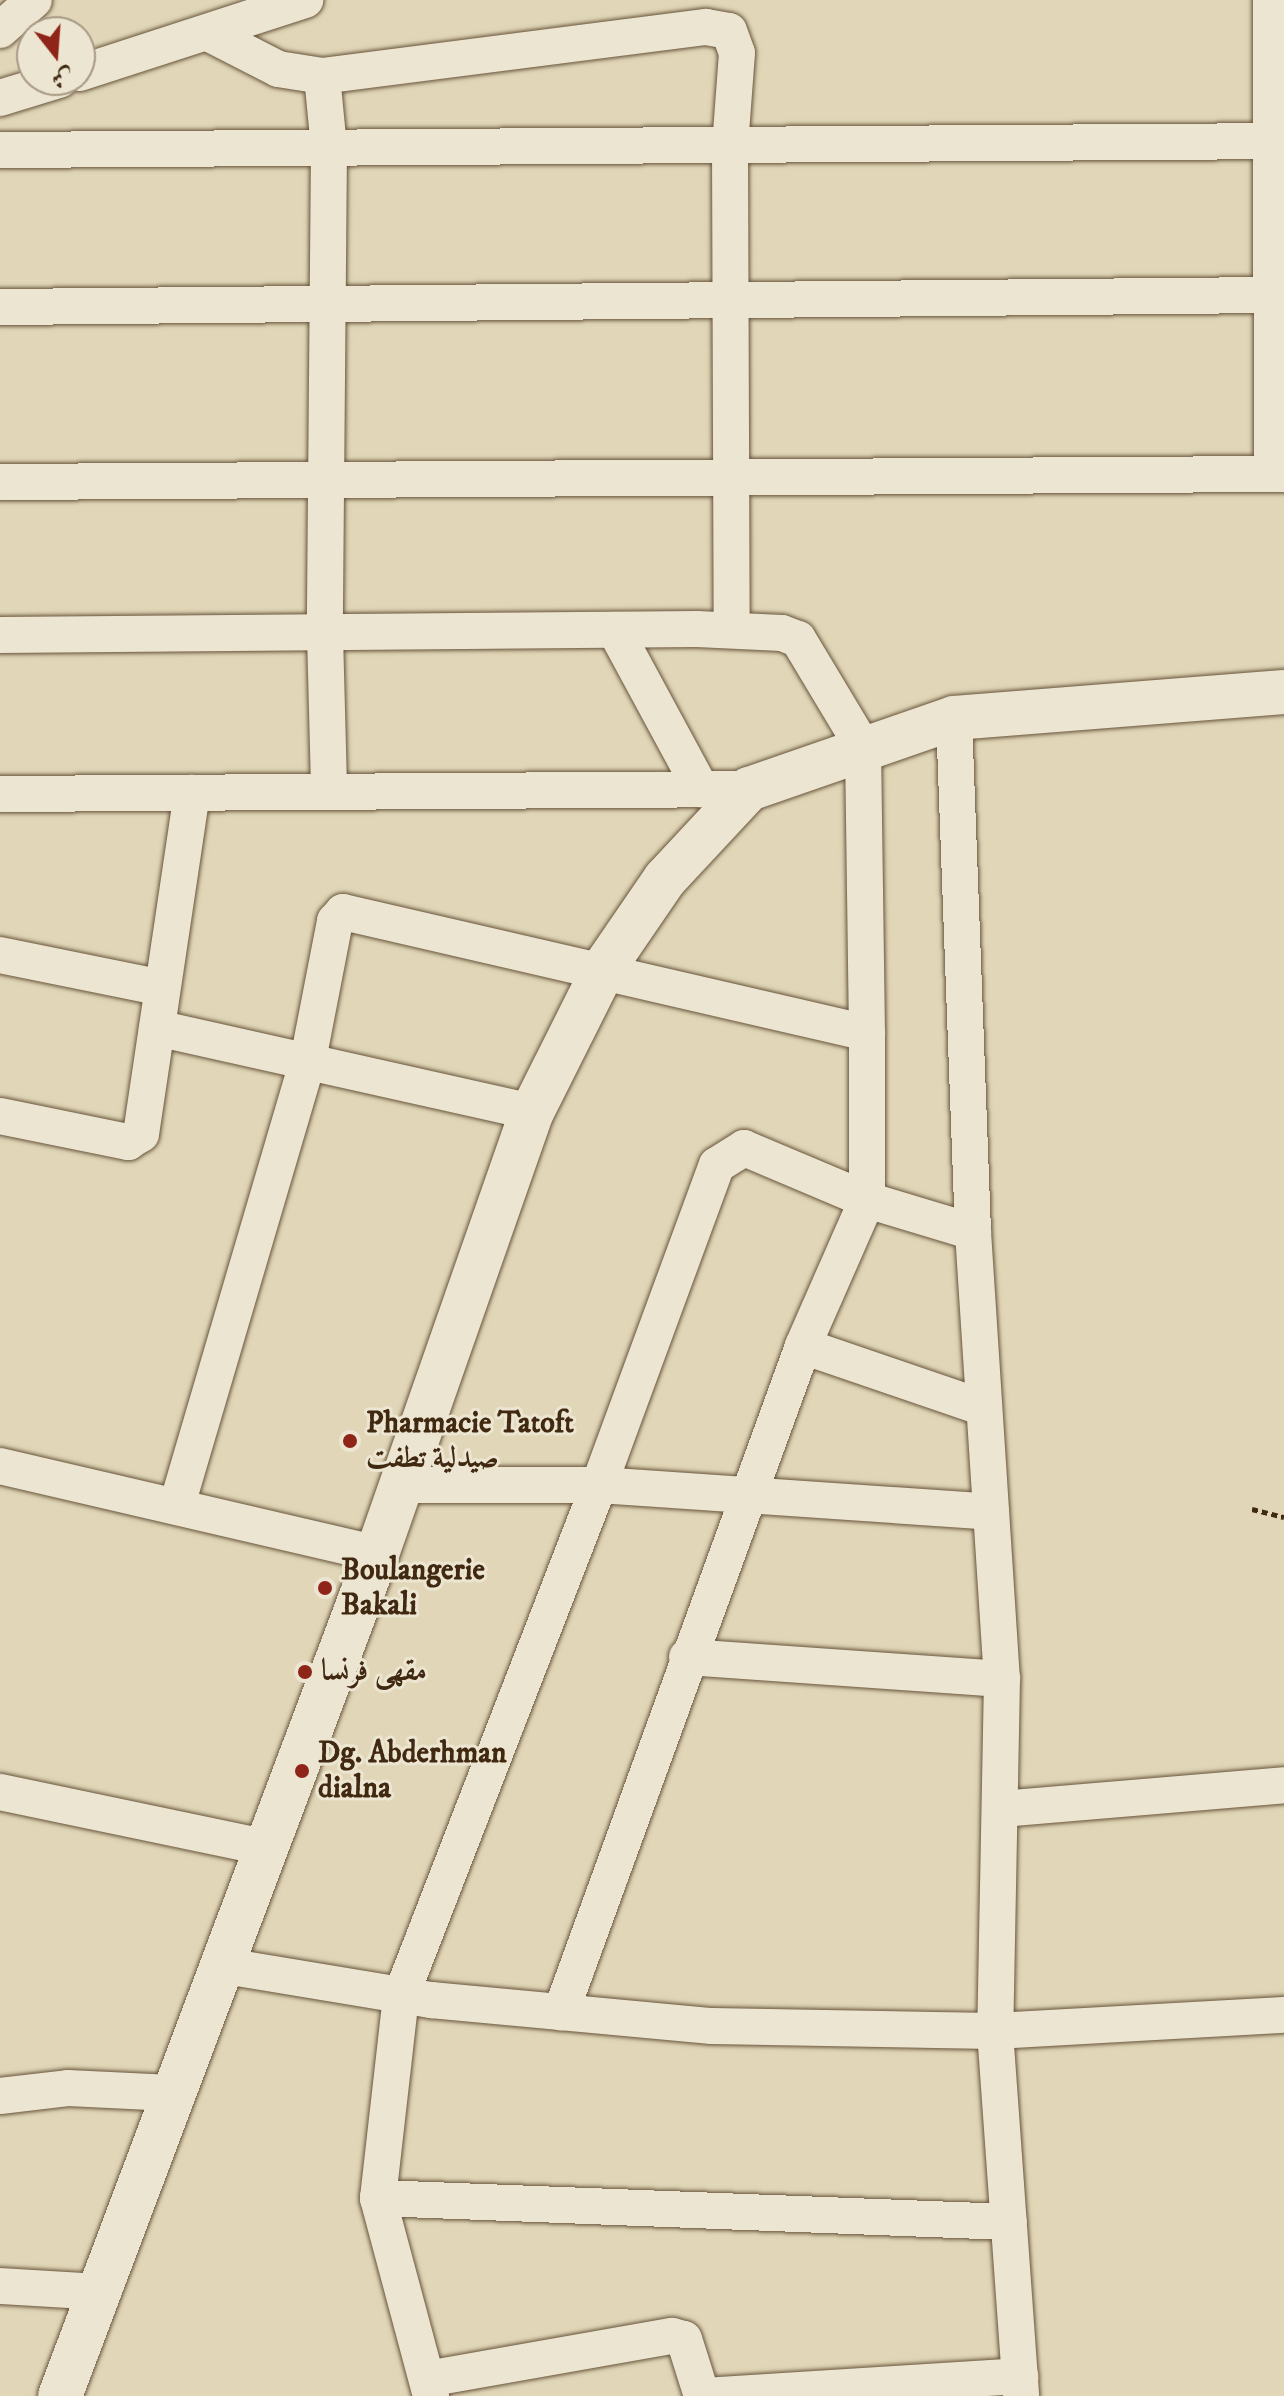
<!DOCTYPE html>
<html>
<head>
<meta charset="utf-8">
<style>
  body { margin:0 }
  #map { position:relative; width:1284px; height:2396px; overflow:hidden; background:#e1d7b8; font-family:"IM FELL DW Pica",Amiri,serif }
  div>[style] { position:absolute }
  .path>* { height:5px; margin-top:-2.5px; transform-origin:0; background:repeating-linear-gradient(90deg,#402811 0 6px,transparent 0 10px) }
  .roads { filter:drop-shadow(0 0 2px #68543b) drop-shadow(0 0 2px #68543b) }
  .street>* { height:36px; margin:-18px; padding:0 18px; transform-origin:18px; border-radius:18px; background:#ece5d1 }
  .secondary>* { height:44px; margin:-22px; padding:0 22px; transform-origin:22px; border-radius:22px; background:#ece5d1 }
  .dots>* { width:22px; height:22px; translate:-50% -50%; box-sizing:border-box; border:4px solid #ece5d1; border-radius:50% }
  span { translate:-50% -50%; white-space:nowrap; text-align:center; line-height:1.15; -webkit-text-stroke:6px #ece5d1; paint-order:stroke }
  .poi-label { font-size:30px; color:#402811; font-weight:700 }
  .left { translate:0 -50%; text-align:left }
  .north { position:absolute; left:16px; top:16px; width:80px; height:80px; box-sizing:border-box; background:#ece5d1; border:2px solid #a79984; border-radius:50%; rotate:163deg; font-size:22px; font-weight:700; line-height:32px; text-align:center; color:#402811 }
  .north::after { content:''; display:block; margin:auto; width:28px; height:36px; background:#8f2418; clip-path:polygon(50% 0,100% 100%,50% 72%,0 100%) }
</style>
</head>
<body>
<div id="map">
  <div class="path">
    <i style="left:1252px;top:1509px;width:33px;rotate:14deg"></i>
  </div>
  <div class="roads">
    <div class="street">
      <i style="left:1271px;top:0;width:474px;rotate:89.9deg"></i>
      <i style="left:0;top:30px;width:45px;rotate:-41.4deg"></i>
      <i style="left:208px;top:33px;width:79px;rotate:27.2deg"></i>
      <i style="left:278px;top:69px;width:45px;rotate:9deg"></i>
      <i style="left:322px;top:76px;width:387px;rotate:-7.3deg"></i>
      <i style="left:706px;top:27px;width:23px;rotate:10deg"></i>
      <i style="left:729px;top:31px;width:23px;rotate:70deg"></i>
      <i style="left:737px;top:53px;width:94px;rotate:94.3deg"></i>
      <i style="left:730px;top:147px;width:483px;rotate:89.8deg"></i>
      <i style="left:80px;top:73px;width:237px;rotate:-18deg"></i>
      <i style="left:322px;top:76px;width:72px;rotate:84.4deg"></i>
      <i style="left:329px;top:148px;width:486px;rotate:90.5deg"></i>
      <i style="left:325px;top:634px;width:157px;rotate:88.5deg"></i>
      <i style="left:0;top:98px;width:62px;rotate:-17deg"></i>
      <i style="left:0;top:150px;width:1284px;rotate:-0.4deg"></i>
      <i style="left:0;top:307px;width:1284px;rotate:-0.54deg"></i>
      <i style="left:0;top:482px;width:1284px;rotate:-0.36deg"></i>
      <i style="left:615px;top:630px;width:181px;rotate:61.6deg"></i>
      <i style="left:0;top:635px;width:697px;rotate:-0.49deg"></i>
      <i style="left:697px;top:629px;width:85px;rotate:2.7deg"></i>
      <i style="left:782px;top:633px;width:17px;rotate:21deg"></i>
      <i style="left:798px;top:639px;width:126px;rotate:59deg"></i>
      <i style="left:863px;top:747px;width:286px;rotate:89.2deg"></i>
      <i style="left:954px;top:718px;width:514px;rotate:87.88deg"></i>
      <i style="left:973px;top:1232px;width:448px;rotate:86.3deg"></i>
      <i style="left:1002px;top:1679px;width:352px;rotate:91.1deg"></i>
      <i style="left:995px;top:2031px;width:366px;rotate:85.9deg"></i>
      <i style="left:0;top:794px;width:749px;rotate:-0.38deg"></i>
      <i style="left:0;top:955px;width:165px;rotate:11.5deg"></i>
      <i style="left:157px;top:1028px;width:384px;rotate:12.6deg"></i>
      <i style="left:0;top:1116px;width:131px;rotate:11.5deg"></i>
      <i style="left:128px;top:1142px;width:15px;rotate:-32deg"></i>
      <i style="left:141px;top:1134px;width:345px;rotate:-81.5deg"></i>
      <i style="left:803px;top:1346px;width:191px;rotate:18.9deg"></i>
      <i style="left:0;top:1466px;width:387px;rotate:13.1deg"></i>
      <i style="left:402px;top:1485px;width:197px"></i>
      <i style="left:599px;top:1485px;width:393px;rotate:3.9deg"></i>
      <i style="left:177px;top:1505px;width:464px;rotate:-73.6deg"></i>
      <i style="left:308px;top:1060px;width:142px;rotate:-79deg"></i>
      <i style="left:335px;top:921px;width:12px;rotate:-48deg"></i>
      <i style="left:343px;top:912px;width:538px;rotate:13deg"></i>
      <i style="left:867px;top:1033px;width:167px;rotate:90deg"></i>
      <i style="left:867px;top:1200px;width:159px;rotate:113.7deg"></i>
      <i style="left:803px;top:1346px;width:709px;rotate:109.97deg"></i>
      <i style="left:687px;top:1657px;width:316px;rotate:4deg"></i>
      <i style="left:0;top:1792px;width:269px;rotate:11.8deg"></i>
      <i style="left:1001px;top:1809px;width:284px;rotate:-4.8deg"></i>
      <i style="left:219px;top:1965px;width:215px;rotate:9.4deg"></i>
      <i style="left:431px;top:2000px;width:282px;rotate:5.3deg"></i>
      <i style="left:712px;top:2026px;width:283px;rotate:1deg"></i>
      <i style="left:995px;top:2031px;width:289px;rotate:-3.2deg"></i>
      <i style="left:0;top:2096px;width:68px;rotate:-6.7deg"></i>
      <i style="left:68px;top:2088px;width:104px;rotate:2.8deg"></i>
      <i style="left:378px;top:2198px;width:631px;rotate:2.18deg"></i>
      <i style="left:0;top:2286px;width:102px;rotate:3.4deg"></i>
      <i style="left:427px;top:2379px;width:249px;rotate:-10deg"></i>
      <i style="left:672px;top:2336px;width:12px;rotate:14deg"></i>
      <i style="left:684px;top:2339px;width:60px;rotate:72.5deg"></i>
      <i style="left:702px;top:2396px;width:319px;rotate:-3.6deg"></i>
      <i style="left:431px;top:2396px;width:205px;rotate:-105deg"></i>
      <i style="left:378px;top:2198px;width:203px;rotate:-83.5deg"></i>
      <i style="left:401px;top:1996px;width:548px;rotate:-68.82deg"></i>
      <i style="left:599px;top:1485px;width:341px;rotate:-69.8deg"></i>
      <i style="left:717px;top:1165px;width:32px;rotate:-32deg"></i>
      <i style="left:744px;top:1148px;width:134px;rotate:22.9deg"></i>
      <i style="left:867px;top:1200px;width:111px;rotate:16.8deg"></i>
    </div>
    <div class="secondary">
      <i style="left:60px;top:2396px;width:900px;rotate:-69.37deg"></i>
      <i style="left:377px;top:1554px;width:468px;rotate:-70.7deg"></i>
      <i style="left:532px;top:1112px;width:161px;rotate:-63.4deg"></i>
      <i style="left:604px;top:968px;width:108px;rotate:-55.6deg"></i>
      <i style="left:665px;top:879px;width:123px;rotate:-47deg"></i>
      <i style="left:749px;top:789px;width:217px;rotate:-19.1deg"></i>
      <i style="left:954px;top:718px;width:331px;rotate:-4.5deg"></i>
    </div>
  </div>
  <div class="dots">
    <i style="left:350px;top:1441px;background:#8f2418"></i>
    <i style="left:325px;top:1588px;background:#8f2418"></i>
    <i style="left:305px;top:1672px;background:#8f2418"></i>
    <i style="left:302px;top:1771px;background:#8f2418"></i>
  </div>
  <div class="poi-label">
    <span class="left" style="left:366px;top:1441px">Pharmacie Tatoft<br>صيدلية تطفت</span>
    <span class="left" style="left:341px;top:1588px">Boulangerie<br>Bakali</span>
    <span class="left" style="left:321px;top:1672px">مقهى فرنسا</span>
    <span class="left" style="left:318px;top:1771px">Dg. Abderhman<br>dialna</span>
  </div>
  <div class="north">ش</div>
</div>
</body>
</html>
